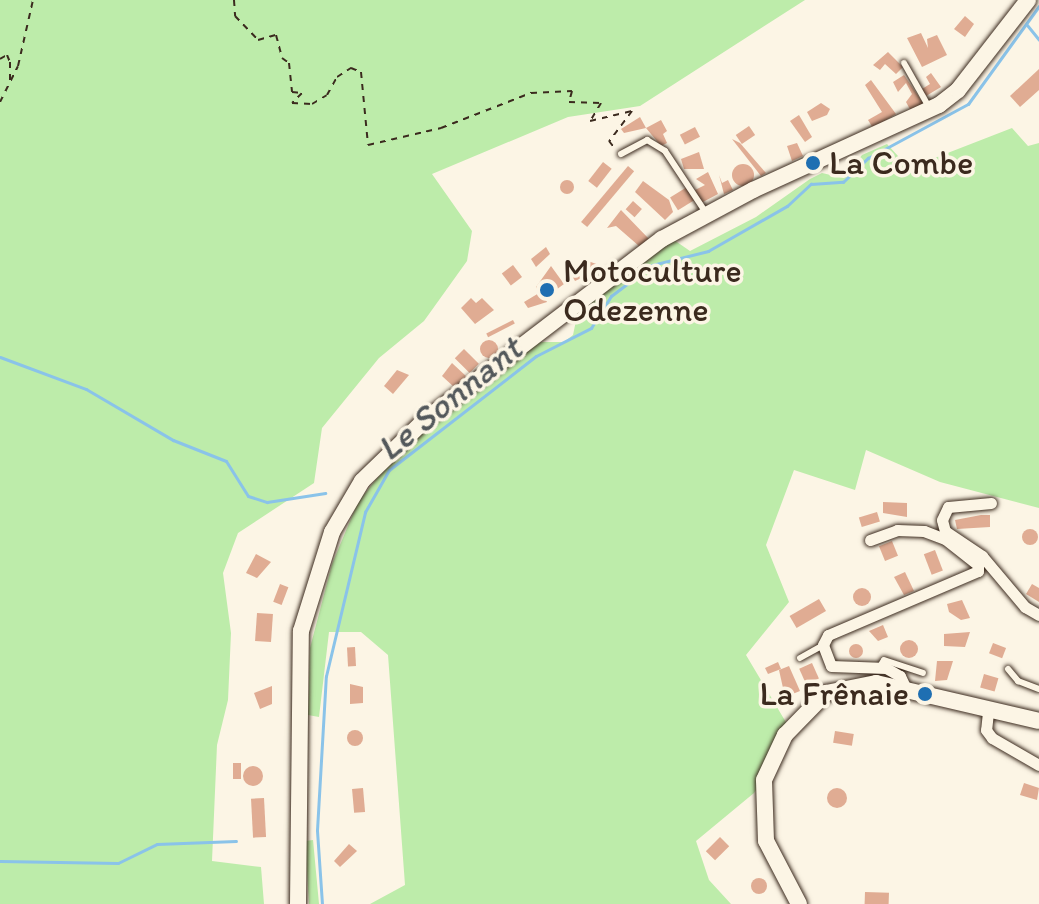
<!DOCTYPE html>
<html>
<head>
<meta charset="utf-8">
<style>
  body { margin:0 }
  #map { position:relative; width:1039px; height:904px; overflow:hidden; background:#fcf5e5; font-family:Itim,sans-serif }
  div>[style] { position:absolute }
  .green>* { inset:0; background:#bdecaa }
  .stream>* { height:3px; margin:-1.5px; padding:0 1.5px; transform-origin:1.5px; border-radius:1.5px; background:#8ac3e9 }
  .building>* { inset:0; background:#e0ac93; transform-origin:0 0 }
  .round { border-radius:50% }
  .path>* { height:2px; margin-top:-1px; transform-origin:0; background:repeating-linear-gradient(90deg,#3b2a1e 0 6px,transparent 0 12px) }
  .roads { filter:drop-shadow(0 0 2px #3b2a1e) drop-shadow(0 0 2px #3b2a1e) }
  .lane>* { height:6px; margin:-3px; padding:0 3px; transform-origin:3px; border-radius:3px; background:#fcf5e5 }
  .street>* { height:11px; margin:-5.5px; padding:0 5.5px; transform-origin:5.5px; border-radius:5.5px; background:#fcf5e5 }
  .secondary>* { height:16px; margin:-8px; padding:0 8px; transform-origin:8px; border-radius:8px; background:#fcf5e5 }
  .dots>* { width:22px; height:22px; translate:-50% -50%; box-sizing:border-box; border:4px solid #fcf5e5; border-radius:50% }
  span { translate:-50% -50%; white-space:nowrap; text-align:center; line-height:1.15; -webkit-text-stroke:7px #fcf5e5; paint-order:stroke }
  .poi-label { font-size:34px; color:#3b2a1e }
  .left { translate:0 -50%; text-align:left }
  .right { translate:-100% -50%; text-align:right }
  .water-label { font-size:36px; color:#53585b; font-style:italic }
</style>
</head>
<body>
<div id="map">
  <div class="green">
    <i style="clip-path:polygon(0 0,805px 0,640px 106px,568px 117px,432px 174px,472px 231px,467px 261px,424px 321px,379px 358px,322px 428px,314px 483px,238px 533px,223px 573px,231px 633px,228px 700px,217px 745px,212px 861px,261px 867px,264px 904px,0 904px)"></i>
    <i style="clip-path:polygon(1012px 128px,1028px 146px,1039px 143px,1039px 508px,940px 482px,866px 450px,855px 490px,794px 470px,766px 545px,789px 602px,746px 655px,787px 724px,786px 746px,754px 793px,696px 841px,709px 880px,731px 904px,370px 904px,405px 885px,388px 655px,361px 632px,329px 632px,319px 717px,308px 715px,310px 648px,332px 564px,358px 502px,378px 477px,421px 434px,539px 342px,564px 342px,573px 335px,578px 311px,674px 240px,690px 251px,756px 217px,810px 179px,822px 173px,844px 178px,862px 155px,887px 144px,909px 168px)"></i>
    <i style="clip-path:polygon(313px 840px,319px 904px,309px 904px,305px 841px)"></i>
  </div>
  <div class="stream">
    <i style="left:1027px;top:25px;width:19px;rotate:51deg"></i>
    <i style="left:0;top:357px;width:92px;rotate:20.4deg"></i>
    <i style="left:86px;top:389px;width:101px;rotate:30.4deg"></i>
    <i style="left:173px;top:440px;width:57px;rotate:21.6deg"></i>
    <i style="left:226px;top:461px;width:41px;rotate:57.8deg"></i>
    <i style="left:248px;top:496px;width:20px;rotate:18deg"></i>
    <i style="left:267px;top:502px;width:59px;rotate:-8.8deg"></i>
    <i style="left:0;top:861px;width:118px;rotate:1deg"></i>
    <i style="left:118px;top:863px;width:43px;rotate:-26deg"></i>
    <i style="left:157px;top:844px;width:79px;rotate:-2.2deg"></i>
    <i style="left:322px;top:904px;width:74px;rotate:-93.9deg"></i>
    <i style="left:317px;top:830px;width:154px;rotate:-86.7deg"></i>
    <i style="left:326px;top:676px;width:169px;rotate:-76.6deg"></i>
    <i style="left:365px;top:512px;width:48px;rotate:-60.3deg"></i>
    <i style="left:389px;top:470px;width:186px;rotate:-37.8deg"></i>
    <i style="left:536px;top:356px;width:62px;rotate:-27deg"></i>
    <i style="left:591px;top:328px;width:38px;rotate:-58deg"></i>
    <i style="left:611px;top:296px;width:51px;rotate:-37.1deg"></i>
    <i style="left:652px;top:265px;width:58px;rotate:-14deg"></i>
    <i style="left:708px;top:251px;width:91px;rotate:-29.7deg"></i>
    <i style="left:787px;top:206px;width:33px;rotate:-43deg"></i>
    <i style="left:811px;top:184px;width:32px;rotate:-4deg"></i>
    <i style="left:843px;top:182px;width:35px;rotate:-44deg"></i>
    <i style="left:868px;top:158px;width:114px;rotate:-28.4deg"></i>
    <i style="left:968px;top:104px;width:121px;rotate:-54.1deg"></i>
  </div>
  <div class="building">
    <i style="clip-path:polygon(965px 16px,974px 24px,965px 37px,954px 29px)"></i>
    <i style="clip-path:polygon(921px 33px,928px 48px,927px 39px,937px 35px,947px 55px,922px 67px,907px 38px)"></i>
    <i style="clip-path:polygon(888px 52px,903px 67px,896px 74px,885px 64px,880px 70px,873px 65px)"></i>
    <i style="clip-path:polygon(1039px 69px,1039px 90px,1020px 107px,1010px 96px)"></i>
    <i style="clip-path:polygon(931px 73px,941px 87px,926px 96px,922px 89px,930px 84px,926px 77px)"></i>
    <i style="clip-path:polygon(904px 75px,925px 106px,912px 113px,906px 102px,912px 94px,906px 83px,898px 92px,893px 82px)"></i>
    <i style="clip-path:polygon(871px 80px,896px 114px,873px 128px,868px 120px,882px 112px,865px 85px)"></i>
    <i style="clip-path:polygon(821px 103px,830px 109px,827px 115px,812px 121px,807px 112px)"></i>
    <i style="clip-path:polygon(799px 115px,812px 137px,805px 142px,790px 121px)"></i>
    <i style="clip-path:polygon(640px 117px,646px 128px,624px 133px,621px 129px)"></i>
    <i style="clip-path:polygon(661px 120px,667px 131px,663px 134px,667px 143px,661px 146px,646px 128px)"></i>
    <i style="left:749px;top:126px;width:11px;height:16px;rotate:56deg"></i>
    <i style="left:695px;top:127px;width:11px;height:17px;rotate:63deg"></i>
    <i style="clip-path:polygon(732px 139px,740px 143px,766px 173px,761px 176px)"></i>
    <i style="clip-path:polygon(797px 143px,803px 156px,792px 161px,787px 146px)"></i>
    <i style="clip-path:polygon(699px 152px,704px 169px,684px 169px,681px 159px)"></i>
    <i style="left:603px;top:162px;width:11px;height:24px;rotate:38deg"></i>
    <i class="round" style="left:732px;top:164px;width:22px;height:22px"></i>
    <i style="left:628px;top:166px;width:8px;height:73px;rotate:40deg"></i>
    <i style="clip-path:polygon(708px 172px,718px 194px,701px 203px,695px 190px,705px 185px,696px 179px)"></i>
    <i style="clip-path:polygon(719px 175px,722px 183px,728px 180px,733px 190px,724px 194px)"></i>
    <i class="round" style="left:560px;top:180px;width:14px;height:14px"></i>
    <i style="clip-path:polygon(643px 181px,669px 200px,673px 212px,665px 220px,635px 192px)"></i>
    <i style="left:687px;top:187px;width:15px;height:20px;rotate:58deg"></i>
    <i style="left:633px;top:201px;width:12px;height:11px;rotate:42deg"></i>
    <i style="clip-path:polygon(621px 210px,649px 239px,639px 246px,616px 226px,607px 228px)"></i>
    <i style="clip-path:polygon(546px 247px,550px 254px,536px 267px,531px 259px)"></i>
    <i style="clip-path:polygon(585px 260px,605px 267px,575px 281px,571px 274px)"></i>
    <i style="left:513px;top:265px;width:15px;height:14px;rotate:53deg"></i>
    <i style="left:735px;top:265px;width:7px;height:14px;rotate:82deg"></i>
    <i style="clip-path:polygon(551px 266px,564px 284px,545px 298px,547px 302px,528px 308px,524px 302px,539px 293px,536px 287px)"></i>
    <i style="clip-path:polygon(471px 298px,476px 303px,482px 298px,494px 310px,475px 324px,461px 308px)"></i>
    <i style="left:513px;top:320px;width:4px;height:30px;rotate:63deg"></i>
    <i class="round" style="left:480px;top:340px;width:18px;height:18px"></i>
    <i style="left:464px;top:349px;width:21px;height:13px;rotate:45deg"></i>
    <i style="clip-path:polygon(452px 363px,467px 377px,454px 387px,442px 376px)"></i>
    <i style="clip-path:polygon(397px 370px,409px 375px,393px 394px,384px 386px)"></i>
    <i style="clip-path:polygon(883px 502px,907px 503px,907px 517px,883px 513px)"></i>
    <i style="left:877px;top:512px;width:10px;height:19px;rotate:73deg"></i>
    <i style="clip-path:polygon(981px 515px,990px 515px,990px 527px,957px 529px,955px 520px)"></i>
    <i class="round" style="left:1022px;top:529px;width:16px;height:16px"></i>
    <i style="left:892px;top:541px;width:16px;height:14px;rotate:68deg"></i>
    <i style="left:935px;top:550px;width:22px;height:12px;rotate:69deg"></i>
    <i style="clip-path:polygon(256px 554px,271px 562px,257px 578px,246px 573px)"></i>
    <i style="clip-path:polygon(905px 572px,914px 591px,904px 595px,894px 577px)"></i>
    <i style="left:280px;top:584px;width:9px;height:19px;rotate:21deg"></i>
    <i style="clip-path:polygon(1032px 584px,1039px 588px,1039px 602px,1026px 594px)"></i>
    <i class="round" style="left:853px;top:588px;width:18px;height:18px"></i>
    <i style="left:819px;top:599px;width:14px;height:34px;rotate:60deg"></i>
    <i style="clip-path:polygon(962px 600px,970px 618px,961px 620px,949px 612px,947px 604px)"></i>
    <i style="left:257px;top:613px;width:16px;height:28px;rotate:4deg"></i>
    <i style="clip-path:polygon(883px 625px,888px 637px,878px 641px,869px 631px)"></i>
    <i style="clip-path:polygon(970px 632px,965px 647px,944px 646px,944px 634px)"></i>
    <i class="round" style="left:900px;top:640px;width:18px;height:18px"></i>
    <i style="left:993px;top:643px;width:14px;height:11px;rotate:21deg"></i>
    <i class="round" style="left:849px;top:644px;width:14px;height:14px"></i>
    <i style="left:355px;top:647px;width:19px;height:8px;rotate:87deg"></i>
    <i style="clip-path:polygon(937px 661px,953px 661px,947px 680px,935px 681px)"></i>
    <i style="clip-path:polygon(778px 662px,781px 669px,768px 674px,765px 668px)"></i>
    <i style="left:812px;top:663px;width:17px;height:14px;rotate:66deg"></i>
    <i style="clip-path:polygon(789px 666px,800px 691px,785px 697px,779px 670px)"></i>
    <i style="left:984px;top:674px;width:15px;height:14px;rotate:16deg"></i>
    <i style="clip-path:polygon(350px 684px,363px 687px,363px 703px,350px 704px)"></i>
    <i style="clip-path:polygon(272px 686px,272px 704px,260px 709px,254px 693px)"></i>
    <i class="round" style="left:347px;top:730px;width:16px;height:16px"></i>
    <i style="left:835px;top:731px;width:19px;height:12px;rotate:9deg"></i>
    <i style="left:233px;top:763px;width:8px;height:16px"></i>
    <i class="round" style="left:243px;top:766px;width:20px;height:20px"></i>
    <i style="clip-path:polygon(1024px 783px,1039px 788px,1037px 800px,1020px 795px)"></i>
    <i style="left:363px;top:788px;width:24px;height:11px;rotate:85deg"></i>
    <i class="round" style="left:827px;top:788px;width:20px;height:20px"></i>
    <i style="left:264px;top:798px;width:39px;height:13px;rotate:87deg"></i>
    <i style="left:720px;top:837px;width:13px;height:20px;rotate:45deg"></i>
    <i style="clip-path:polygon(349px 844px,357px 851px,340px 867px,334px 861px)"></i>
    <i class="round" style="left:751px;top:878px;width:16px;height:16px"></i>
    <i style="left:865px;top:892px;width:24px;height:12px;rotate:2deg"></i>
  </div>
  <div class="path">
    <i style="left:234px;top:0;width:16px;rotate:86deg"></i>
    <i style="left:235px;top:16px;width:33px;rotate:46deg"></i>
    <i style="left:258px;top:40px;width:19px;rotate:-16deg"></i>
    <i style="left:276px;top:35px;width:24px;rotate:75deg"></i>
    <i style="left:282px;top:58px;width:9px;rotate:36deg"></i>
    <i style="left:289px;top:63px;width:29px;rotate:84deg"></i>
    <i style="left:292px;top:92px;width:10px;rotate:6deg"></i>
    <i style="left:302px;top:93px;width:14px;rotate:135deg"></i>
    <i style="left:292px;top:103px;width:20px;rotate:3deg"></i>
    <i style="left:312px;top:104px;width:17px;rotate:-31deg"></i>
    <i style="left:327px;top:95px;width:21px;rotate:-61deg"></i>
    <i style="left:337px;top:77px;width:17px;rotate:-33deg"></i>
    <i style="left:351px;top:68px;width:11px;rotate:22deg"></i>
    <i style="left:361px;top:72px;width:73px;rotate:84.5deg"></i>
    <i style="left:368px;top:145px;width:75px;rotate:-13.1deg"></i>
    <i style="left:441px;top:128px;width:97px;rotate:-21.3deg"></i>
    <i style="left:531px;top:93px;width:41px;rotate:-2.8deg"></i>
    <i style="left:572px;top:91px;width:11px;rotate:105deg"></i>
    <i style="left:569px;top:102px;width:32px;rotate:2deg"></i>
    <i style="left:601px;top:103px;width:21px;rotate:121deg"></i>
    <i style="left:590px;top:121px;width:43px;rotate:-13.4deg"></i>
    <i style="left:632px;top:111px;width:38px;rotate:127deg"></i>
    <i style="left:609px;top:141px;width:11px;rotate:52deg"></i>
    <i style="left:0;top:59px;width:8px;rotate:-30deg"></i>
    <i style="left:7px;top:55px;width:8px;rotate:67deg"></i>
    <i style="left:10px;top:62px;width:21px;rotate:90deg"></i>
    <i style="left:0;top:102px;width:40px;rotate:-63.4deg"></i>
    <i style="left:18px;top:66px;width:68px;rotate:-77.2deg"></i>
  </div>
  <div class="roads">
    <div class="lane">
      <i style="left:904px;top:63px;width:53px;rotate:60.5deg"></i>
      <i style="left:621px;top:154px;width:30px;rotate:-28deg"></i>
      <i style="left:647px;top:140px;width:21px;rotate:31deg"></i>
      <i style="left:665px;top:151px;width:74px;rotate:56.5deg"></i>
      <i style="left:800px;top:658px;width:26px;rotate:-29deg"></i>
      <i style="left:879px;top:668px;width:9px;rotate:-58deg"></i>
      <i style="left:884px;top:660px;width:41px;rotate:18.4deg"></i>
      <i style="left:1008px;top:669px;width:16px;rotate:50deg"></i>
      <i style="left:1018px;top:681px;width:22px;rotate:21deg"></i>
    </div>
    <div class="street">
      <i style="left:991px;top:503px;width:43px;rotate:174.7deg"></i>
      <i style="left:948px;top:507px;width:14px;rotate:115deg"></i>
      <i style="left:942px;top:520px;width:11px;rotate:75deg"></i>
      <i style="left:945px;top:531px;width:45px;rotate:34deg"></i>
      <i style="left:982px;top:556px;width:67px;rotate:49.9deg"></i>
      <i style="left:1025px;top:607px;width:16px;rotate:30deg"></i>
      <i style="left:870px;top:540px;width:29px;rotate:-20deg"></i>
      <i style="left:897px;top:530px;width:27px;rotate:2deg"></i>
      <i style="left:924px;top:531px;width:22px;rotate:21deg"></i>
      <i style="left:945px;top:539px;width:42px;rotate:38.2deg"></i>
      <i style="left:978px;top:565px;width:6px;rotate:90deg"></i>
      <i style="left:978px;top:571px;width:163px;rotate:156.9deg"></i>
      <i style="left:828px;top:635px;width:11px;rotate:117deg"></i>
      <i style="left:823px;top:645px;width:22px;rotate:69deg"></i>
      <i style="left:831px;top:666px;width:55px;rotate:2.1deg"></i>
      <i style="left:886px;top:668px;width:16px;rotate:30deg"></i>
      <i style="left:900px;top:676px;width:14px;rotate:65deg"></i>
      <i style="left:988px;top:712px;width:18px;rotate:96deg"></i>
      <i style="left:986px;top:730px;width:10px;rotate:53deg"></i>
      <i style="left:992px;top:738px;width:54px;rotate:29.9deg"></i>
    </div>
    <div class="secondary">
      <i style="left:298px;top:904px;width:273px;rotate:-89.4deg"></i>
      <i style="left:301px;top:631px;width:104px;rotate:-72.6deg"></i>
      <i style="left:332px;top:532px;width:59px;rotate:-59.5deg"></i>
      <i style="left:362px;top:481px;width:88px;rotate:-44.1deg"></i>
      <i style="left:425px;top:420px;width:298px;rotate:-37.4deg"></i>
      <i style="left:662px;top:239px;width:103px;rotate:-28.3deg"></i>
      <i style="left:753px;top:190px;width:205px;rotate:-24.6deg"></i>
      <i style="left:939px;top:105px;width:24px;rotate:-38deg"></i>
      <i style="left:958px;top:90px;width:114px;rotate:-52.1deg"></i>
      <i style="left:799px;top:904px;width:71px;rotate:-117.6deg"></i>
      <i style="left:766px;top:841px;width:61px;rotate:-91.9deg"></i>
      <i style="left:764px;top:780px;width:50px;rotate:-65deg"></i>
      <i style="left:785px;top:735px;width:59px;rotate:-45.7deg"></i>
      <i style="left:826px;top:693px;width:51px;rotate:-11.3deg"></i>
      <i style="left:876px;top:683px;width:167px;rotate:13.1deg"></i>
    </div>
  </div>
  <div class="dots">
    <i style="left:813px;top:163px;background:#1f6fb2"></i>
    <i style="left:547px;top:290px;background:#1f6fb2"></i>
    <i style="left:925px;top:694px;background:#1f6fb2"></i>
  </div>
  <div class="poi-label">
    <span class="left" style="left:829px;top:163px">La Combe</span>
    <span class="left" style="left:563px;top:290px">Motoculture<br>Odezenne</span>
    <span class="right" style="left:909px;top:694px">La Frênaie</span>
  </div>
  <div class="water-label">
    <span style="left:449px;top:398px;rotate:-39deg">Le Sonnant</span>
  </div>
</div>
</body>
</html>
